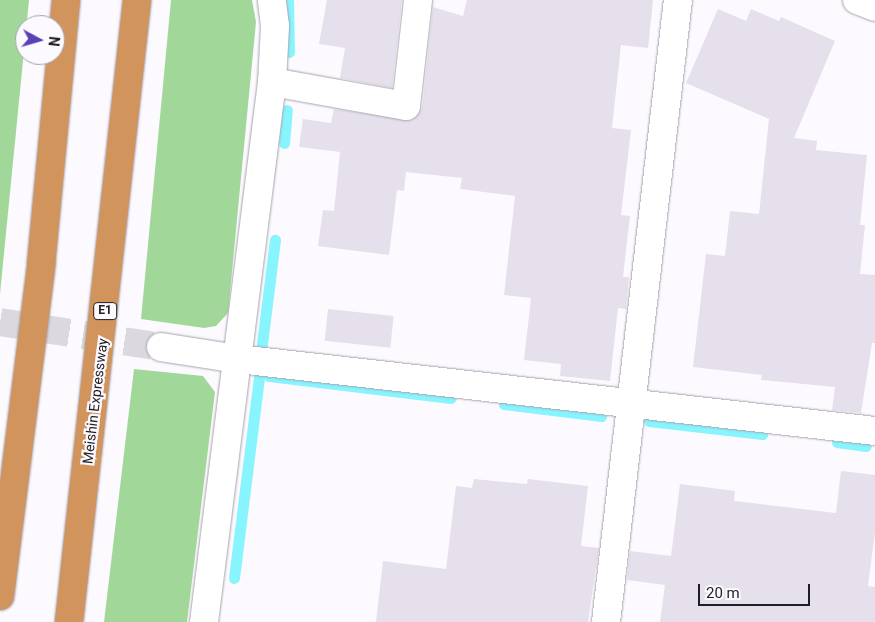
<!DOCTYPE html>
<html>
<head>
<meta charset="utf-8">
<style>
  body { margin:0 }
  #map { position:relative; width:875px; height:622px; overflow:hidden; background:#fcfafe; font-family:Roboto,sans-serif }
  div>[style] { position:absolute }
  .green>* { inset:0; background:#a1d899 }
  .stream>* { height:11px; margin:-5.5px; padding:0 5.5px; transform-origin:5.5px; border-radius:5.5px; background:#88f4fe }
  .building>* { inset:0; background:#e5e0eb; transform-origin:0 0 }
  .street-tunnel>* { height:28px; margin-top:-14px; transform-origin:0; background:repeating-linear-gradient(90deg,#dbd9dd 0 28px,transparent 0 42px) }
  .roads { filter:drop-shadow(0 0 1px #a6a2ad) drop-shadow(0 0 1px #a6a2ad) }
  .street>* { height:28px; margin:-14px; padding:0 14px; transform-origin:14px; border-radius:14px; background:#fff }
  .highway>* { height:28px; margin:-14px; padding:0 14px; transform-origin:14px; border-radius:14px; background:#d2945d }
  span { translate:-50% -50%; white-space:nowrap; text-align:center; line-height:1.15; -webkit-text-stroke:4.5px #fcfafe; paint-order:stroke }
  .shield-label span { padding:1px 4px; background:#fcfafe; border:1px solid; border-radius:4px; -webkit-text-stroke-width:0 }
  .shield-label { font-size:12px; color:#1f1e22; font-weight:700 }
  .street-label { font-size:14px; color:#1f1e22 }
  .north { position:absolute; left:15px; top:15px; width:50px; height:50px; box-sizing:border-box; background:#fcfafe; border:1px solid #a4a2a6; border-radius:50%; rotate:96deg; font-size:14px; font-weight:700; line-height:20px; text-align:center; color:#1f1e22 }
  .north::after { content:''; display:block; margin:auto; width:18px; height:22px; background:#5b40b8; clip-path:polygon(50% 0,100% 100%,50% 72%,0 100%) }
  .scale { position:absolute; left:698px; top:584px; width:112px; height:22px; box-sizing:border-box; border:2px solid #1f1e22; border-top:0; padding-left:6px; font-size:15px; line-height:18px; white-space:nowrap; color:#1f1e22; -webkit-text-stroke:4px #fcfafe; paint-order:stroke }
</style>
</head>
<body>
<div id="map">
  <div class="green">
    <i style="clip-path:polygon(0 0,29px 0,0 294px)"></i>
    <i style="clip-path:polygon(171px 0,252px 0,256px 22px,228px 313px,216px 326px,204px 328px,141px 319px)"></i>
    <i style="clip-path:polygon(134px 369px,203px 376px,215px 392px,187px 622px,104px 622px)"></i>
  </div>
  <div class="stream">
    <i style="left:288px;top:0;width:52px;rotate:88.9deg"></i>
    <i style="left:284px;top:143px;width:33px;rotate:-85deg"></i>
    <i style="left:262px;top:344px;width:105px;rotate:-82.9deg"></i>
    <i style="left:269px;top:376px;width:183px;rotate:6.9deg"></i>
    <i style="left:504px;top:404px;width:98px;rotate:7.1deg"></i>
    <i style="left:649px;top:421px;width:114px;rotate:6.6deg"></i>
    <i style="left:837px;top:442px;width:29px;rotate:8deg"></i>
    <i style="left:234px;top:578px;width:203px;rotate:-82.9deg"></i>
  </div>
  <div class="building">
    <i style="clip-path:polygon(327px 0,402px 0,392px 88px,340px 78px,345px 48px,319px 44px)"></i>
    <i style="clip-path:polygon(467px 0,653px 0,648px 48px,621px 45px,612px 128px,631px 130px,621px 215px,630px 216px,623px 277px,629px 277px,626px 309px,618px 308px,610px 381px,560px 376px,561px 364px,524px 360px,531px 298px,504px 295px,515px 196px,460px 189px,462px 178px,406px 172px,404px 191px,397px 190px,389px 255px,318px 246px,323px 210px,334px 211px,340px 152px,299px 147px,303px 119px,331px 123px,334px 109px,412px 120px,422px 108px,433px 7px,463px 16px)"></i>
    <i style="clip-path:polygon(718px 9px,746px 21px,751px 9px,779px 21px,781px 17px,835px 41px,794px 138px,817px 141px,816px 150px,867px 155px,860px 225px,865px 225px,860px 274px,875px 275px,875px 343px,872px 343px,861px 413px,832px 410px,835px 387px,761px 380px,762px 375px,693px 367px,706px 254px,725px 256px,730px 211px,759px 214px,769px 119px,686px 83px)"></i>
    <i style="left:328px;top:309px;width:66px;height:32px;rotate:6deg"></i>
    <i style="clip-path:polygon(841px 471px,875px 475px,875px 532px,868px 586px,875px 587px,875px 622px,660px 622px,665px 585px,627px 580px,630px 551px,671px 556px,680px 484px,735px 491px,734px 501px,836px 513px)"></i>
    <i style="clip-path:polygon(474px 479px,527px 484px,528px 479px,588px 486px,581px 546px,599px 548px,588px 622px,376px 622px,383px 561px,446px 569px,456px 486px,472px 488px)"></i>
  </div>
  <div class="street-tunnel">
    <i style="left:0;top:322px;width:163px;rotate:8.8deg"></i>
  </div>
  <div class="roads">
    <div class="street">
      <i style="left:857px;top:0;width:19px;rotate:21deg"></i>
      <i style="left:272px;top:82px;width:136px;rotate:10.2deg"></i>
      <i style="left:406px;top:106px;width:107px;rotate:-83.5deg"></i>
      <i style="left:161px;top:347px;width:78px;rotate:8.9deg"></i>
      <i style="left:238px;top:359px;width:641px;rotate:6.45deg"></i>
      <i style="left:204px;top:622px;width:544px;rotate:-82.82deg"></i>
      <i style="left:272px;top:82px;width:56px;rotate:-86.9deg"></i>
      <i style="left:275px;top:26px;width:26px;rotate:-97deg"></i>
      <i style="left:606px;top:622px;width:626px;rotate:-83.4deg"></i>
    </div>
    <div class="highway">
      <i style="left:0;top:596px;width:334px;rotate:-82.9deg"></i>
      <i style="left:41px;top:265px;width:266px;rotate:-84.6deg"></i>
      <i style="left:69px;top:622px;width:626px;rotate:-83.76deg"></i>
    </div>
  </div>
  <div class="shield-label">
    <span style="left:105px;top:311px">E1</span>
  </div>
  <div class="street-label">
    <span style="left:95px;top:401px;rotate:-83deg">Meishin Expressway</span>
  </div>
  <div class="north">N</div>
  <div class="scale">20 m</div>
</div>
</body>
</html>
